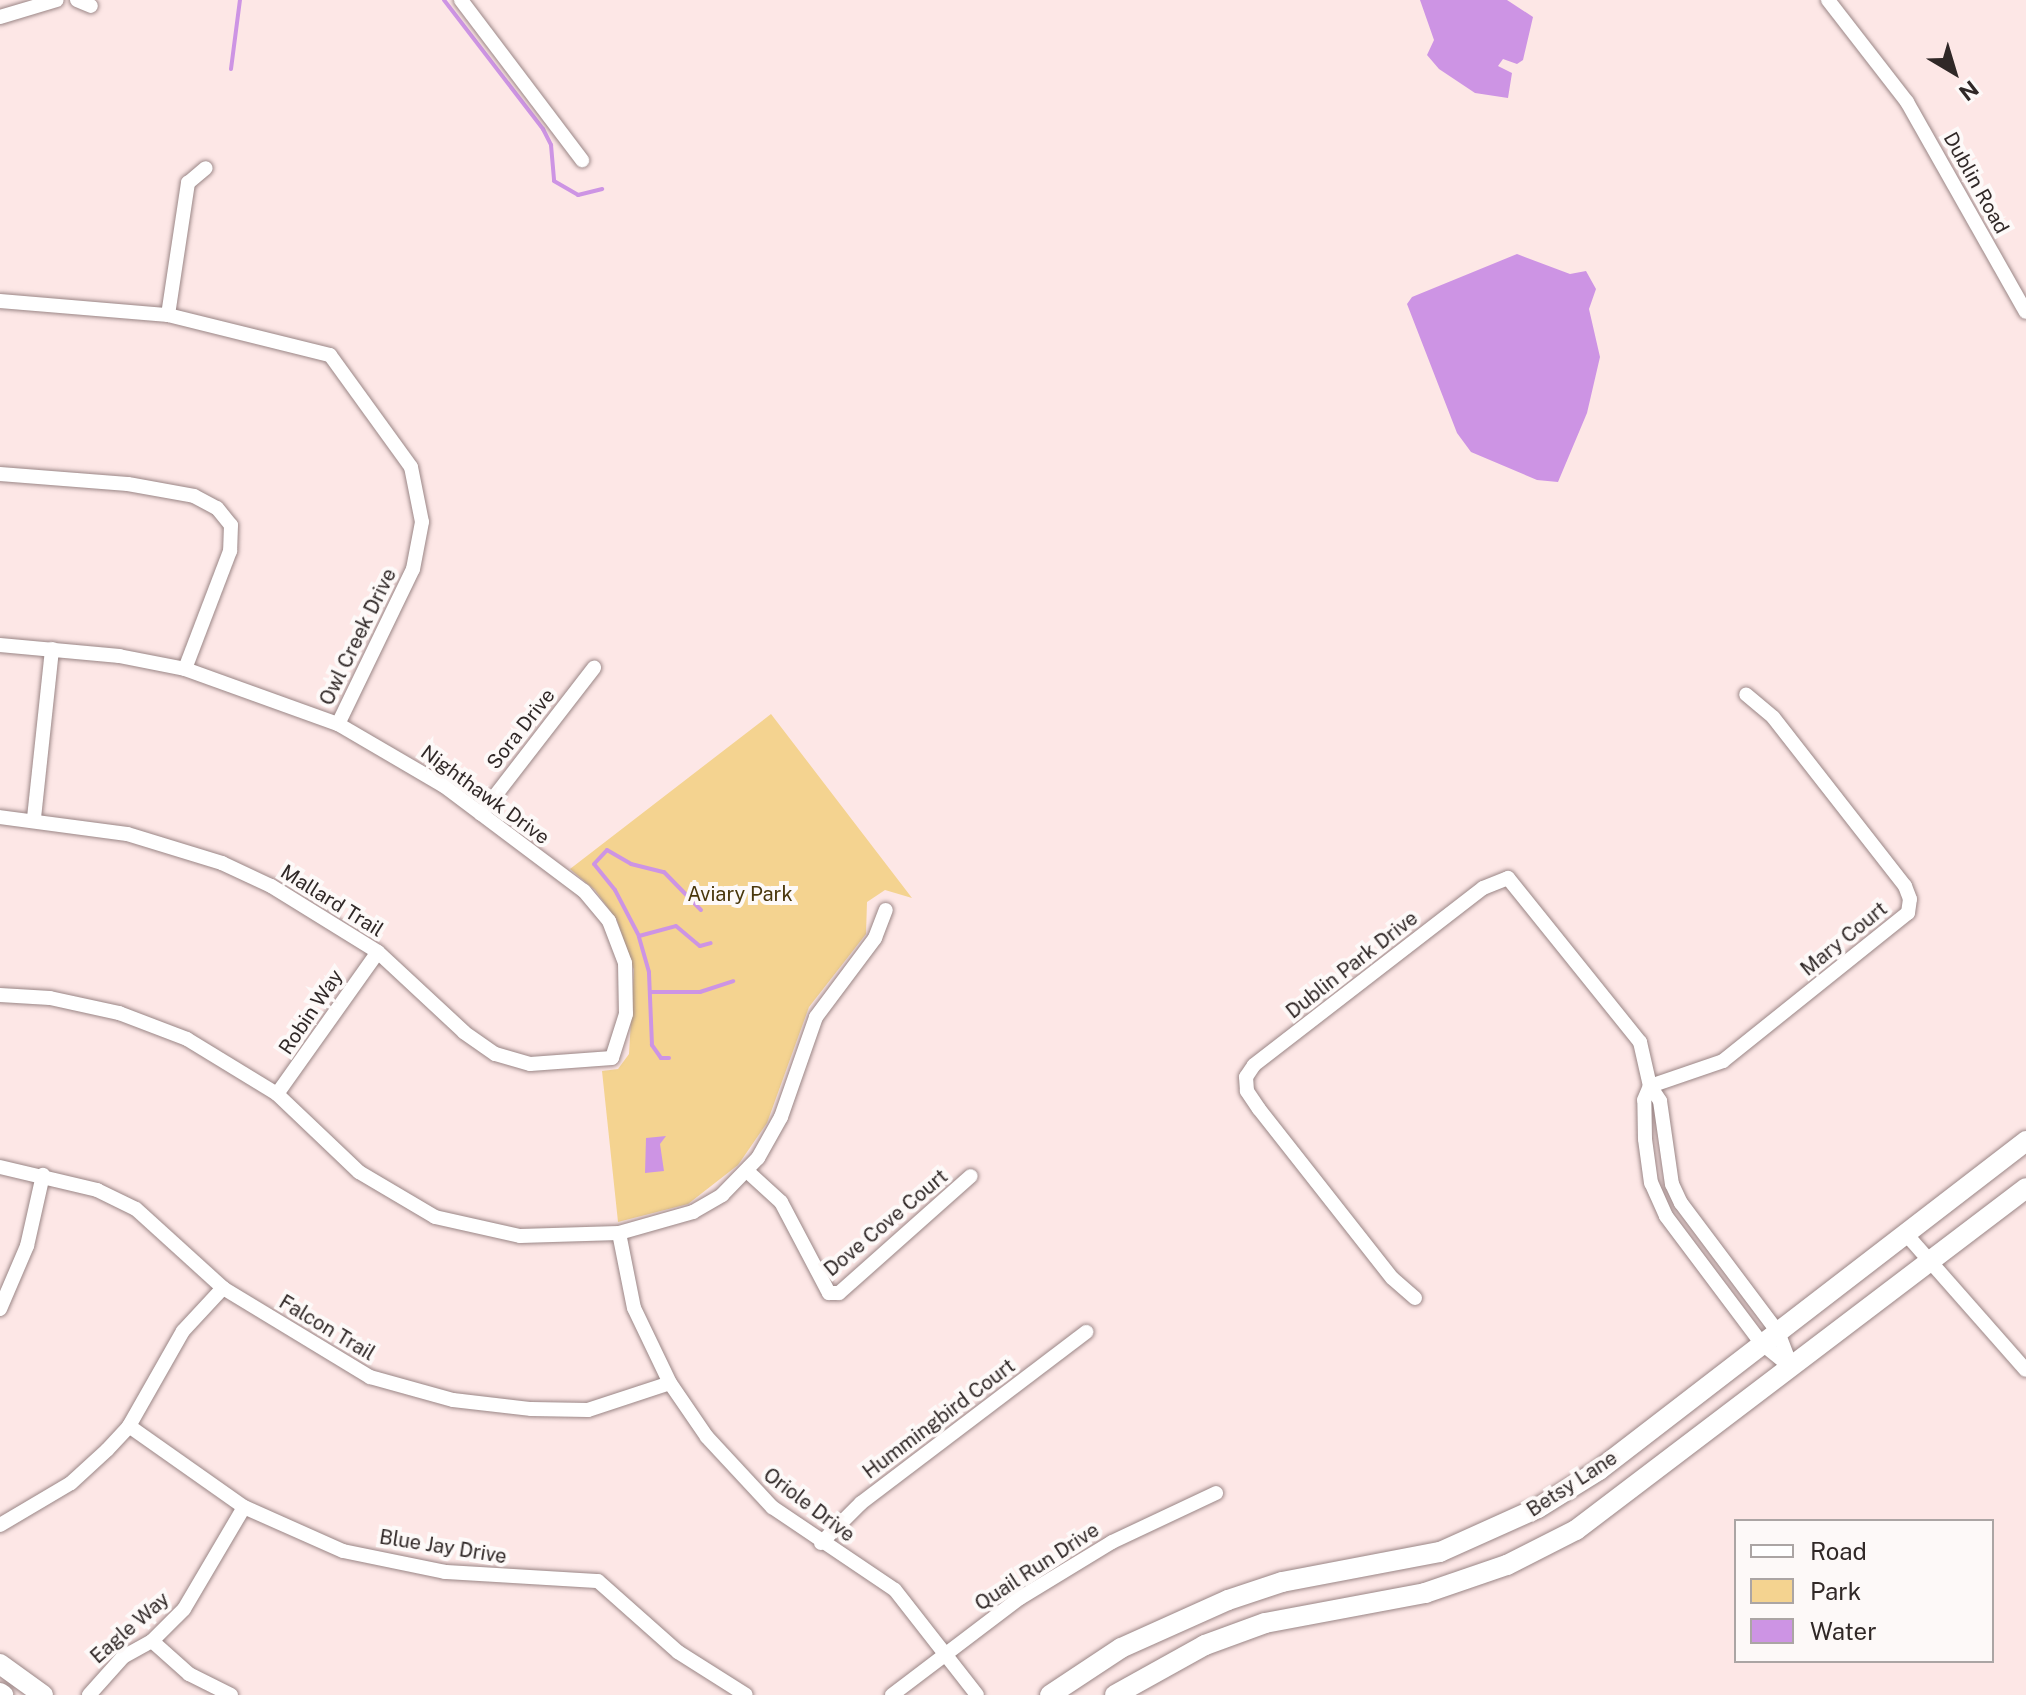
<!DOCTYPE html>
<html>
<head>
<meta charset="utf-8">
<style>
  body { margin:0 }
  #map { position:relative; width:2026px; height:1695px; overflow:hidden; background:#fde7e6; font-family:"Public Sans",sans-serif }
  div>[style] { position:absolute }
  .green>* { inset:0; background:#f4d390 }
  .water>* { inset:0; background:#cd94e4 }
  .stream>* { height:4px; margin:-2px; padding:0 2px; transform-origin:2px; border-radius:2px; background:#cd94e4 }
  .roads { filter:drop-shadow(0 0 2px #9a8686) drop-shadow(0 0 2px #9a8686) }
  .minor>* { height:14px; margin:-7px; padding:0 7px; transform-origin:7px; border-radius:7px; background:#fff }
  .secondary>* { height:20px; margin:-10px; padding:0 10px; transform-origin:10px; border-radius:10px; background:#fff }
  span { translate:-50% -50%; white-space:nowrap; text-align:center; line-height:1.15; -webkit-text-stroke:8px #fdf9f8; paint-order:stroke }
  .street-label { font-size:20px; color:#302827 }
  .park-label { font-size:20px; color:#49370c }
  .legend { position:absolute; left:1734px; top:1519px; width:260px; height:144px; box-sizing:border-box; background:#fdf9f8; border:2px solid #aba5a4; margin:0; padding:10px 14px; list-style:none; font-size:24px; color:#302827 }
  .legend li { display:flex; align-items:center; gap:16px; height:40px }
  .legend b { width:40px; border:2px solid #aba5a4 }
  .north { position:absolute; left:1914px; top:32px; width:80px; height:80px; -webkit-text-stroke:6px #fdf9f8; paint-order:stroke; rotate:142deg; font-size:22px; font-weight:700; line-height:32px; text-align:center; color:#302827 }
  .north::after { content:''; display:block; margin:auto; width:28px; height:36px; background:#302827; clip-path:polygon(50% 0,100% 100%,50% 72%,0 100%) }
</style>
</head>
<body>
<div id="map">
  <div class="green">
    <i style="clip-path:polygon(771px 714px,912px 898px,885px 890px,867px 902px,866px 934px,809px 1007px,767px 1123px,738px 1165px,688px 1204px,618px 1222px,602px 1071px,618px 1069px,629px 1054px,634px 970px,617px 920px,595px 890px,570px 869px)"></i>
  </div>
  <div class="water">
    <i style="clip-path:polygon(1420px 0,1507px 0,1533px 17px,1523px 60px,1517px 64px,1503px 59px,1498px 66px,1512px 73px,1508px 98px,1475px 93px,1439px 69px,1427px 55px,1434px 40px)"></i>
    <i style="clip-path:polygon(1517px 254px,1570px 274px,1586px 271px,1596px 289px,1589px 309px,1600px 357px,1587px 413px,1558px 482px,1537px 480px,1471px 452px,1457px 433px,1407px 304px,1412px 297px)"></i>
    <i style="clip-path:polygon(666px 1136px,660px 1144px,664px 1171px,645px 1173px,646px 1138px)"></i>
  </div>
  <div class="stream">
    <i style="left:444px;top:0;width:163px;rotate:52.5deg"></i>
    <i style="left:543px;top:129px;width:18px;rotate:63deg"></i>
    <i style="left:551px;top:145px;width:36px;rotate:85deg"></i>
    <i style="left:554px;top:181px;width:28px;rotate:30deg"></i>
    <i style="left:578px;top:195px;width:25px;rotate:-14deg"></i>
    <i style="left:231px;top:69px;width:70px;rotate:-82.6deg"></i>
    <i style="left:639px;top:936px;width:38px;rotate:-15deg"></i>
    <i style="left:676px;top:926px;width:31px;rotate:40deg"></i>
    <i style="left:700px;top:946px;width:11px;rotate:-15deg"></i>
    <i style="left:651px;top:992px;width:49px"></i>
    <i style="left:700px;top:992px;width:35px;rotate:-18deg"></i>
    <i style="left:669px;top:1058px;width:8px;rotate:180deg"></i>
    <i style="left:661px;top:1058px;width:16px;rotate:-125deg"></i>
    <i style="left:652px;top:1045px;width:73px;rotate:-92.4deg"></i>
    <i style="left:649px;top:972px;width:37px;rotate:-106deg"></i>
    <i style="left:639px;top:936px;width:52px;rotate:-117.6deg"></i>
    <i style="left:615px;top:890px;width:33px;rotate:-129deg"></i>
    <i style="left:594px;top:864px;width:19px;rotate:-47deg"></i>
    <i style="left:607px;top:850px;width:28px;rotate:30deg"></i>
    <i style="left:631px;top:864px;width:34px;rotate:14deg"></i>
    <i style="left:664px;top:872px;width:53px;rotate:45.8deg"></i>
  </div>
  <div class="roads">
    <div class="minor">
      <i style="left:77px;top:0;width:15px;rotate:23deg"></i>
      <i style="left:461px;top:0;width:201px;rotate:52.9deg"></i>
      <i style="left:1828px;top:0;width:129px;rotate:52.2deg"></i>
      <i style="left:1907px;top:102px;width:241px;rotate:60.5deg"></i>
      <i style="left:0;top:17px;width:59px;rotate:-16.6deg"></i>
      <i style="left:0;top:301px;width:169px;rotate:4.8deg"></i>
      <i style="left:168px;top:315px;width:167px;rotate:13.9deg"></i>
      <i style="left:330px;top:355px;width:138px;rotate:54.1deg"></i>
      <i style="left:411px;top:467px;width:56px;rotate:78.7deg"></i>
      <i style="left:422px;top:522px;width:48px;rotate:100.8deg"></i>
      <i style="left:413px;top:569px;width:172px;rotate:115.8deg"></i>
      <i style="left:168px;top:315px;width:134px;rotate:-81.4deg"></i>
      <i style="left:188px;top:183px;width:23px;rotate:-40deg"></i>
      <i style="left:0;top:474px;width:128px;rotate:4.5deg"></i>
      <i style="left:128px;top:484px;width:67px;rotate:10.3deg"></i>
      <i style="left:194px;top:496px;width:26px;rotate:28deg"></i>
      <i style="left:217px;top:508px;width:22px;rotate:51deg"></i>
      <i style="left:231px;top:525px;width:26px;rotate:92deg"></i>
      <i style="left:230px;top:551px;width:126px;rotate:110.9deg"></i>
      <i style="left:0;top:645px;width:120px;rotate:5.3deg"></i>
      <i style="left:119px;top:656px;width:67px;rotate:11.1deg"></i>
      <i style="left:185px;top:669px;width:163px;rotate:19.8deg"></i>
      <i style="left:338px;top:724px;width:123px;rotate:30.3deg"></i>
      <i style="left:444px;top:786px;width:175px;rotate:36.9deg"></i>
      <i style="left:584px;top:891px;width:39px;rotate:50deg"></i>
      <i style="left:609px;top:921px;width:45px;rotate:69.1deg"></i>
      <i style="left:625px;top:963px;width:51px;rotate:88.9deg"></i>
      <i style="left:626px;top:1014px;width:46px;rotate:107.7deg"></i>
      <i style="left:612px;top:1058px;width:82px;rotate:175.8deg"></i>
      <i style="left:530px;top:1064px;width:36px;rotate:-164deg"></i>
      <i style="left:495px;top:1054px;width:38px;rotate:-145deg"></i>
      <i style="left:464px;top:1032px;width:117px;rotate:-137.1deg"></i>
      <i style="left:378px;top:952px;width:126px;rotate:-148.3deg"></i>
      <i style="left:271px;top:886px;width:54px;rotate:-154.9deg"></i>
      <i style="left:222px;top:863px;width:99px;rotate:-163deg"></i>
      <i style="left:127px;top:834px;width:128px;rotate:-172.4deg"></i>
      <i style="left:481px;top:814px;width:185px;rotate:-52.3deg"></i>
      <i style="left:34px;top:818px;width:170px;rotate:-83.9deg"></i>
      <i style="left:0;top:995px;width:50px;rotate:3.4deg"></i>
      <i style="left:50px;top:998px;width:71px;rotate:12.3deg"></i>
      <i style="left:119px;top:1013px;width:73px;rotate:20.9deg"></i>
      <i style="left:187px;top:1039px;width:105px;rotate:31.4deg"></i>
      <i style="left:277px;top:1094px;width:113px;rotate:43.6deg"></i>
      <i style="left:359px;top:1172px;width:88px;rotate:30.6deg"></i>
      <i style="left:435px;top:1217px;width:87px;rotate:12.6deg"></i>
      <i style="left:520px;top:1236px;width:99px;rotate:-1.7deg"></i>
      <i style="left:619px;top:1233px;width:77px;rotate:-15.8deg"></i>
      <i style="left:693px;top:1212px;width:34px;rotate:-30deg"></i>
      <i style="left:722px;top:1195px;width:52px;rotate:-45.8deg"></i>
      <i style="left:758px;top:1158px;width:47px;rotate:-60.7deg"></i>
      <i style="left:781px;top:1117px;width:106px;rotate:-70.7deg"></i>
      <i style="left:816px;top:1017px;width:99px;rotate:-53.2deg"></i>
      <i style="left:875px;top:938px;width:30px;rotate:-69deg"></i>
      <i style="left:1650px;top:1086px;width:77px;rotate:-18.9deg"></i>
      <i style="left:1723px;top:1061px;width:237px;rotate:-38.7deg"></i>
      <i style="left:1908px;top:913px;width:14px;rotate:-82deg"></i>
      <i style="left:1910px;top:899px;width:14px;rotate:-111deg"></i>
      <i style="left:1905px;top:886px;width:214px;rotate:-128deg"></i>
      <i style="left:1773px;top:717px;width:35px;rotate:-140deg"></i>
      <i style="left:277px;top:1094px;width:174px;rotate:-54.6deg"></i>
      <i style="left:0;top:1167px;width:100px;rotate:13.3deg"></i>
      <i style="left:97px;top:1190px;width:43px;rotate:26deg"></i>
      <i style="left:136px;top:1209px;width:118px;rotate:42.2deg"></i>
      <i style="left:223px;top:1288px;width:172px;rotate:31.2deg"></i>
      <i style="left:370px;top:1377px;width:86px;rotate:15.5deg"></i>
      <i style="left:453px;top:1400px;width:79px;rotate:6.6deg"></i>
      <i style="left:531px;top:1409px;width:57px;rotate:1deg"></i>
      <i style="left:588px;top:1410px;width:86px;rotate:-18.2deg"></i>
      <i style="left:747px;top:1171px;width:46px;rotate:42.4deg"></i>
      <i style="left:781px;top:1202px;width:103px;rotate:62.2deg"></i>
      <i style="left:829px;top:1293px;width:10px"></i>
      <i style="left:839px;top:1293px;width:176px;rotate:-41.6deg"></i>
      <i style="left:619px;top:1233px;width:76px;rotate:78.7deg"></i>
      <i style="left:634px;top:1308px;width:83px;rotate:64.4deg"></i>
      <i style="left:670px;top:1383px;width:65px;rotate:55.6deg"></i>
      <i style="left:707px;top:1437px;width:96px;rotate:47.1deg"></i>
      <i style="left:772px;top:1507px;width:148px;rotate:34deg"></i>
      <i style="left:895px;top:1590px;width:133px;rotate:52deg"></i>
      <i style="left:1906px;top:1234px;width:181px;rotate:48.6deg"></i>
      <i style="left:1415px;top:1298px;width:30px;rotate:-139deg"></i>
      <i style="left:1392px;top:1278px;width:215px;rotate:-128.2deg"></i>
      <i style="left:1259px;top:1109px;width:22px;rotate:-124deg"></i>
      <i style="left:1247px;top:1091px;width:14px;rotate:-94deg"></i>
      <i style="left:1246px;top:1077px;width:14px;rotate:-56deg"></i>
      <i style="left:1254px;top:1065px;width:289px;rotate:-37.7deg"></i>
      <i style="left:1483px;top:888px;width:27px;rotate:-22deg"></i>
      <i style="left:1508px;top:878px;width:211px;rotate:51.2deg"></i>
      <i style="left:1640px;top:1042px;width:45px;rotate:77.2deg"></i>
      <i style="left:1650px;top:1086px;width:18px;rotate:56deg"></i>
      <i style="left:1660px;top:1101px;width:84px;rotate:81.8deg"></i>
      <i style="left:1672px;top:1184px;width:21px;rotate:65deg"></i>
      <i style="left:1681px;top:1203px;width:161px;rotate:53.1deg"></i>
      <i style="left:1778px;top:1332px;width:39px;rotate:69deg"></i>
      <i style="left:1792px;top:1368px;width:38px;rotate:-141deg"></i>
      <i style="left:1762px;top:1344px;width:160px;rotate:-126.9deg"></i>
      <i style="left:1666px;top:1216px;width:36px;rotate:-114deg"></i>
      <i style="left:1651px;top:1183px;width:44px;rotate:-97.8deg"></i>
      <i style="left:1645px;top:1139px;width:39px;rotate:-91deg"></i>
      <i style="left:1644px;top:1100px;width:15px;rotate:-67deg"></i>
      <i style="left:0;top:1309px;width:69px;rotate:-66.8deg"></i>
      <i style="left:27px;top:1246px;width:73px;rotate:-77.3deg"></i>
      <i style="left:129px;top:1426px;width:141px;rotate:35.2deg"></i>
      <i style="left:244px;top:1507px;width:108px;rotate:24deg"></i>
      <i style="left:343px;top:1551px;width:104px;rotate:11.6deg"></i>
      <i style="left:445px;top:1572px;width:153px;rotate:3.4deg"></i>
      <i style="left:598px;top:1581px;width:107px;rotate:41.6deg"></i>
      <i style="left:678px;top:1652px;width:80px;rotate:32.3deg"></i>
      <i style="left:0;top:1525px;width:82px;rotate:-30.6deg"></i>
      <i style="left:71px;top:1483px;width:49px;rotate:-42.5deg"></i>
      <i style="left:107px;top:1450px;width:33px;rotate:-47deg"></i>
      <i style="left:129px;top:1426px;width:109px;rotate:-60.4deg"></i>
      <i style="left:183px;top:1331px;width:59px;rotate:-47.1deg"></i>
      <i style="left:821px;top:1543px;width:57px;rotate:-45deg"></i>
      <i style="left:861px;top:1503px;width:283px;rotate:-37.2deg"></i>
      <i style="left:152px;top:1641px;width:50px;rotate:41.7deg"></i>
      <i style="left:189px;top:1674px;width:47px;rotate:26.6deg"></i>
      <i style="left:89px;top:1695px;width:51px;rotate:-48.2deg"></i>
      <i style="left:123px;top:1657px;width:33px;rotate:-29deg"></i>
      <i style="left:152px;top:1641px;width:45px;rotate:-45deg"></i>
      <i style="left:184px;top:1609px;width:118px;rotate:-59.5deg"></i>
      <i style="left:892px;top:1695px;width:161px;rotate:-37.2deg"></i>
      <i style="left:1020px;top:1598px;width:108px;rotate:-31.3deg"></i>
      <i style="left:1112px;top:1542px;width:115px;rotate:-25.2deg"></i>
    </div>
    <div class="secondary">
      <i style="left:0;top:1664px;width:53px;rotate:35.8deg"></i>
      <i style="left:0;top:1693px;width:4px;rotate:34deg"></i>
      <i style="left:1050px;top:1695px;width:85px;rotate:-33.5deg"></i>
      <i style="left:1121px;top:1648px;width:117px;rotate:-24.2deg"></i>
      <i style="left:1228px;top:1600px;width:57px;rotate:-18.4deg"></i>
      <i style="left:1282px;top:1582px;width:161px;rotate:-10.8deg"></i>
      <i style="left:1440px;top:1552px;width:107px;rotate:-24.2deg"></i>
      <i style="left:1538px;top:1508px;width:72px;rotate:-31.9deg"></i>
      <i style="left:1599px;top:1470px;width:539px;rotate:-37.61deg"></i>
      <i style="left:1115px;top:1695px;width:103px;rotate:-29.1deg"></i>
      <i style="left:1205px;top:1645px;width:64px;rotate:-20.1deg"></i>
      <i style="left:1265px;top:1623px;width:163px;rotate:-10.6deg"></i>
      <i style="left:1425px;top:1593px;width:87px;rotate:-18.9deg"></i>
      <i style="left:1507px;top:1565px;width:77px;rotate:-26.9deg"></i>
      <i style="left:1576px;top:1530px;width:565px;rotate:-37.23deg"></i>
    </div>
  </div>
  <div class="street-label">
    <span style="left:1976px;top:183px;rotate:61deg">Dublin Road</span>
    <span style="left:358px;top:637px;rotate:-64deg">Owl Creek Drive</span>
    <span style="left:521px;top:729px;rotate:-52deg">Sora Drive</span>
    <span style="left:485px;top:795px;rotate:36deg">Nighthawk Drive</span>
    <span style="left:332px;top:901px;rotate:32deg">Mallard Trail</span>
    <span style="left:1844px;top:939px;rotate:-39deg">Mary Court</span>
    <span style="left:1352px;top:965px;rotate:-38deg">Dublin Park Drive</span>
    <span style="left:311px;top:1012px;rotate:-56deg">Robin Way</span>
    <span style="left:886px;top:1223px;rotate:-40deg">Dove Cove Court</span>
    <span style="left:327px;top:1328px;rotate:31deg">Falcon Trail</span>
    <span style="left:939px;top:1419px;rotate:-37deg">Hummingbird Court</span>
    <span style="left:1572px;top:1484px;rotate:-33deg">Betsy Lane</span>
    <span style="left:809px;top:1505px;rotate:37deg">Oriole Drive</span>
    <span style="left:443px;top:1547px;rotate:9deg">Blue Jay Drive</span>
    <span style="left:1037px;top:1567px;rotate:-33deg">Quail Run Drive</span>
    <span style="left:130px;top:1628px;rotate:-41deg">Eagle Way</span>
  </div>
  <div class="park-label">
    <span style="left:740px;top:894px">Aviary Park</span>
  </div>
  <ul class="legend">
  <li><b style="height:10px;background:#fff"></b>Road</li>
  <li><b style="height:22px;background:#f4d390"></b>Park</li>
  <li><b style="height:22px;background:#cd94e4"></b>Water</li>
  </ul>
  <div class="north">N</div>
</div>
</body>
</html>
